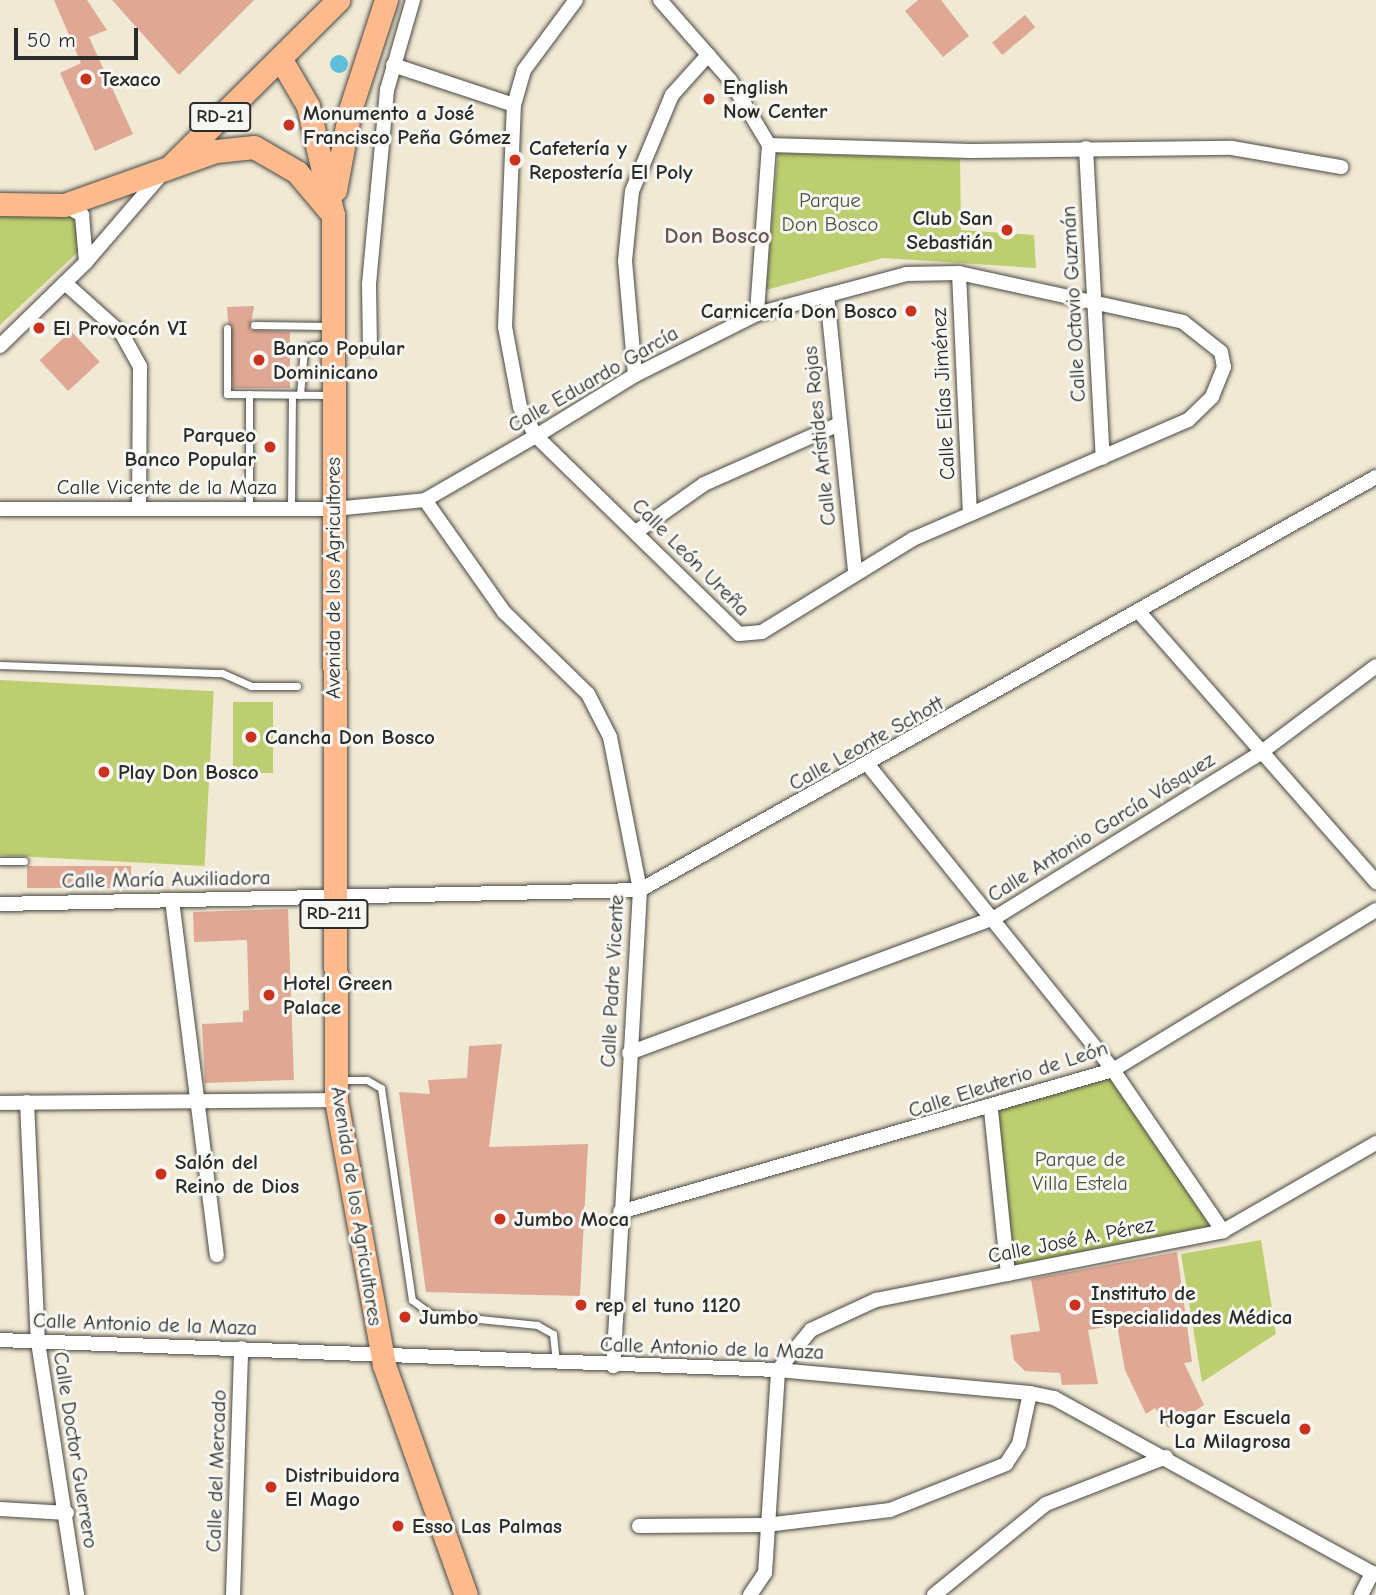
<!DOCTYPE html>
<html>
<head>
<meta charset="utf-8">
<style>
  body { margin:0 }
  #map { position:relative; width:1376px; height:1595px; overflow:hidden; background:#f0e9d3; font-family:"Comic Neue",sans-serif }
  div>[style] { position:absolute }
  .green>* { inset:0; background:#bdce70; transform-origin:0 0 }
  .water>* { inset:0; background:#5dbfdb }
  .round { border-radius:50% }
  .building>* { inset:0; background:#dfa894; transform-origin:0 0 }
  .roads { filter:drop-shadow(0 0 2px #494844) drop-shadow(0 0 2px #494844) }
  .service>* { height:7px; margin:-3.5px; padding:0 3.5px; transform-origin:3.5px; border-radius:3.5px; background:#fff }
  .minor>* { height:14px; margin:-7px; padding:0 7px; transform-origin:7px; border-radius:7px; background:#fff }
  .primary>* { height:23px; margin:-11.5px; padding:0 11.5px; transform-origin:11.5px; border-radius:11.5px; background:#fcba8d }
  .dots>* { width:19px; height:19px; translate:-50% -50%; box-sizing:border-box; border:4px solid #f6f6f2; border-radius:50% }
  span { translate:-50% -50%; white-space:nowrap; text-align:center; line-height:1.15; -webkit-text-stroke:6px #f6f6f2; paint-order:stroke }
  .shield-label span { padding:2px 5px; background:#f6f6f2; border:2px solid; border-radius:5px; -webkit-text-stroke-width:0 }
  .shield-label { font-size:19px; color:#2b2b2b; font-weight:700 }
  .poi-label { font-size:21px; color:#2b2b2b; font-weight:700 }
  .left { translate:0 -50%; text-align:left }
  .right { translate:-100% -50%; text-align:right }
  .park-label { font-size:21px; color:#50543c }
  .street-label { font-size:21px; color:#2b2b2b }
  .neighbourhood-label { font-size:23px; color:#6a5750; font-weight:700 }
  .scale { position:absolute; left:14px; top:28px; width:124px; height:32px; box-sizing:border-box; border:4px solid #2b2b2b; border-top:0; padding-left:9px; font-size:21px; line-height:24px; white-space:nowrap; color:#2b2b2b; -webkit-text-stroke:5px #f6f6f2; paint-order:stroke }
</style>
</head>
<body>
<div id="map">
  <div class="green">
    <i style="clip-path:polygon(778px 153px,960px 159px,961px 230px,1034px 235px,1036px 268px,883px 258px,766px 290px)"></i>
    <i style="clip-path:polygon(0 211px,73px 214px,80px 250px,0 325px)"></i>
    <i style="left:0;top:680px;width:214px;height:175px;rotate:3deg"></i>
    <i style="left:233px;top:702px;width:40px;height:71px"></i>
    <i style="clip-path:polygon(1112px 1075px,1210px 1226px,1013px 1269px,991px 1110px)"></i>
    <i style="clip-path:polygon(1261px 1240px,1276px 1334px,1202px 1382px,1181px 1254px)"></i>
  </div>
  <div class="water">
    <i class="round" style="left:330px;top:55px;width:18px;height:18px"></i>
  </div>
  <div class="building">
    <i style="clip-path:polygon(54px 0,87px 0,107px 30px,89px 37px,133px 134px,95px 151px,60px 73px,81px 63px)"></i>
    <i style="clip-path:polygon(112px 0,254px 0,179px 75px)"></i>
    <i style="clip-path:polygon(918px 0,941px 0,969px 36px,943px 57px,905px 11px)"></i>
    <i style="left:1025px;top:15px;width:16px;height:43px;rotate:50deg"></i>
    <i style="clip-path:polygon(254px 306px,250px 330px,290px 332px,290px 388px,233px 388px,227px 307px)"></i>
    <i style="left:71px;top:331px;width:42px;height:43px;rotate:47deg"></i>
    <i style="left:27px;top:866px;width:104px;height:22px"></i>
    <i style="clip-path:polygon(288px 909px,294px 1080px,205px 1083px,202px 1024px,243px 1022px,243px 1011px,249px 1010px,247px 940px,194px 942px,193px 912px)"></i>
    <i style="clip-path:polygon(502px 1044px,489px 1147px,588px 1144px,580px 1296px,426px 1292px,399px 1092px,430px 1094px,428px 1080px,467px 1078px,469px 1046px)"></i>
    <i style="clip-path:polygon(1177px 1252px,1192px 1362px,1184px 1363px,1204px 1405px,1168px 1428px,1155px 1408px,1146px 1414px,1125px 1370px,1117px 1325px,1088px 1330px,1098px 1384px,1062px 1385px,1060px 1373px,1025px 1371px,1014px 1360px,1010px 1335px,1040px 1331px,1031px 1279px)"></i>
  </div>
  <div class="roads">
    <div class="service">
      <i style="left:254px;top:325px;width:75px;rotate:0.8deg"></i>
      <i style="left:227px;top:328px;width:66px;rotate:90deg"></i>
      <i style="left:227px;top:394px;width:103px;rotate:0.6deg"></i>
      <i style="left:300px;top:395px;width:47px;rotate:-85.1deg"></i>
      <i style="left:304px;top:348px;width:25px;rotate:-11deg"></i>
      <i style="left:249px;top:507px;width:113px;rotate:-90deg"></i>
      <i style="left:291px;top:508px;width:113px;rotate:-89.5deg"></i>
      <i style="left:0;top:665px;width:222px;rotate:2.1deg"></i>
      <i style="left:222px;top:673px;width:32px;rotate:24deg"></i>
      <i style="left:251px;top:686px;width:46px"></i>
      <i style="left:0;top:861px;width:24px"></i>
      <i style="left:340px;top:1080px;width:27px"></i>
      <i style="left:367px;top:1080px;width:16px;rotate:30deg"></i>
      <i style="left:381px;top:1088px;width:214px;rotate:81.7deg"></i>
      <i style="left:412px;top:1300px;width:24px;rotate:36deg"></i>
      <i style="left:431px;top:1314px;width:107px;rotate:5.9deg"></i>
      <i style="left:537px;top:1325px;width:18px;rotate:29deg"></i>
      <i style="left:553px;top:1334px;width:28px;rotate:84deg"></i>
    </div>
    <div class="minor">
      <i style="left:660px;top:0;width:106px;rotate:48.8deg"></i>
      <i style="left:730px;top:80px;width:76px;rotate:59deg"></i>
      <i style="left:769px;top:145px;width:169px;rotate:94.1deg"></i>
      <i style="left:393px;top:65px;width:127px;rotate:18.3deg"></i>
      <i style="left:769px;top:145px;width:202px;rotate:1.7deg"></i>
      <i style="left:971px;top:151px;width:261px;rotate:-0.7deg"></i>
      <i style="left:1232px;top:148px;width:111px;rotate:9.9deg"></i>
      <i style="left:1086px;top:148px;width:310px;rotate:86.9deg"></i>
      <i style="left:64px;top:205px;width:21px;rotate:29deg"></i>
      <i style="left:82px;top:215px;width:47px;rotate:85.1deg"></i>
      <i style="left:959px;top:273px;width:241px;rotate:87.4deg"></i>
      <i style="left:65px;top:283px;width:76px;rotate:41.8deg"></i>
      <i style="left:122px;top:334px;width:38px;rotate:61deg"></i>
      <i style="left:140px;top:367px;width:139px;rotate:90.4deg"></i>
      <i style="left:827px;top:295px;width:277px;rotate:84.2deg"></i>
      <i style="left:0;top:346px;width:120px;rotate:-44.3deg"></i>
      <i style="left:86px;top:262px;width:113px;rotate:-49.3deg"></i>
      <i style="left:370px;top:348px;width:64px;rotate:-90.9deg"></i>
      <i style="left:369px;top:284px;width:195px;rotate:-84.7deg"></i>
      <i style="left:387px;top:90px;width:94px;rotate:-73.9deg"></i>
      <i style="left:635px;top:375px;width:114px;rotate:-95deg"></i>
      <i style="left:625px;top:261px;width:70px;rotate:-84.3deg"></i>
      <i style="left:632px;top:191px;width:104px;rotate:-67.4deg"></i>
      <i style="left:672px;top:95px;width:54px;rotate:-48deg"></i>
      <i style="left:425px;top:500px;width:137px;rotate:54.8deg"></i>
      <i style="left:504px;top:612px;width:117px;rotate:44.3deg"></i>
      <i style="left:588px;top:694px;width:48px;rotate:62.9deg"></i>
      <i style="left:610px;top:737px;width:156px;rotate:78.9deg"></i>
      <i style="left:640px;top:890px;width:477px;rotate:93.2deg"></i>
      <i style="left:0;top:509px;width:334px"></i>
      <i style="left:334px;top:509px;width:91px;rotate:-5.6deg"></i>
      <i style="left:425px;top:500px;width:128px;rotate:-30deg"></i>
      <i style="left:536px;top:436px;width:116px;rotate:-31.6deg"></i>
      <i style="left:635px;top:375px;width:136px;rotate:-26.6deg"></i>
      <i style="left:757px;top:314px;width:154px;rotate:-15deg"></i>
      <i style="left:906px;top:274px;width:53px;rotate:-1.1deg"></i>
      <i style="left:959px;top:273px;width:229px;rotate:12.3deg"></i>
      <i style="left:1183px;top:322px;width:48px;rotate:38.3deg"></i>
      <i style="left:1221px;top:352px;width:15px;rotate:79deg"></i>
      <i style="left:1224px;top:367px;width:32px;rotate:112deg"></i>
      <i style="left:1212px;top:397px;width:33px;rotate:136deg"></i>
      <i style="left:1188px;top:420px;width:300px;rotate:156.6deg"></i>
      <i style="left:913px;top:539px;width:177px;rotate:148.4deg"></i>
      <i style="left:762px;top:632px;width:23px;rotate:175deg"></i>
      <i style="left:739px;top:634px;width:284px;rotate:-135.7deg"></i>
      <i style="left:536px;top:436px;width:33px;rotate:-119deg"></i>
      <i style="left:520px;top:407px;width:81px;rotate:-100.6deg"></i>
      <i style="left:505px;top:327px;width:222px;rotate:-87.7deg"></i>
      <i style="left:514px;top:105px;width:36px;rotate:-74deg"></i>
      <i style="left:524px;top:70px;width:87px;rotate:-53.4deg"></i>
      <i style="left:636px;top:532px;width:83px;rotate:-35.2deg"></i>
      <i style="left:704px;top:484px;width:145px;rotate:-23.9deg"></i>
      <i style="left:1138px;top:611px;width:361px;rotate:48.7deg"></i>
      <i style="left:869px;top:766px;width:390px;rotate:51.2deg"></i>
      <i style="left:1113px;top:1070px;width:195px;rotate:55.7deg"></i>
      <i style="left:172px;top:900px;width:358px;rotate:82.8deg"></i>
      <i style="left:0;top:904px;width:640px;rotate:-1.25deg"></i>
      <i style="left:640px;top:890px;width:844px;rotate:-29.3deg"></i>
      <i style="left:629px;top:1053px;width:391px;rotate:-20.3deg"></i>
      <i style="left:996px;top:917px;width:309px;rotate:-31.8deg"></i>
      <i style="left:1259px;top:754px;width:146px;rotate:-36.9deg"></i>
      <i style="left:27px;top:1102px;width:240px;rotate:87.4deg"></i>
      <i style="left:38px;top:1342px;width:256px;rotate:81.2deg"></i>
      <i style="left:0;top:1103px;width:336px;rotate:-0.5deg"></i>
      <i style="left:991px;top:1110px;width:165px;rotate:84.1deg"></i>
      <i style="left:620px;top:1212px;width:513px;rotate:-16.07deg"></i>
      <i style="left:1113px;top:1070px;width:308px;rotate:-31.3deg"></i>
      <i style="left:0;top:1340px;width:779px;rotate:2.21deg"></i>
      <i style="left:778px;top:1370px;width:253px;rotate:5.2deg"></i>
      <i style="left:1030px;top:1393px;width:25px;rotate:12deg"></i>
      <i style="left:1054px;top:1398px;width:367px;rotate:28.8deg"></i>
      <i style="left:0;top:1509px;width:67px;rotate:3.4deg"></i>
      <i style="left:639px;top:1526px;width:127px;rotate:-0.5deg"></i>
      <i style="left:766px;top:1525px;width:125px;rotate:-6.9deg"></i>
      <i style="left:890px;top:1510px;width:125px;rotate:-21.6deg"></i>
      <i style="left:1006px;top:1464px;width:24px;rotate:-57deg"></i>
      <i style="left:1019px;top:1444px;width:52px;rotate:-77.8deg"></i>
      <i style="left:233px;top:1595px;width:247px;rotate:-88.1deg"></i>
      <i style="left:750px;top:1595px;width:27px;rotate:-56deg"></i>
      <i style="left:765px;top:1573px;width:203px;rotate:-86.3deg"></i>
      <i style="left:778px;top:1370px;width:52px;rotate:-50.5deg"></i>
      <i style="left:811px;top:1330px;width:72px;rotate:-24.8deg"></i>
      <i style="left:876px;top:1300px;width:354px;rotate:-11.2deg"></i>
      <i style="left:1223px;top:1231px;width:177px;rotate:-29.9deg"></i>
      <i style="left:934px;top:1595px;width:144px;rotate:-39.1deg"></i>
      <i style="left:1046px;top:1504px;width:129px;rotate:-21.4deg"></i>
      <i style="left:1361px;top:1595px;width:25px;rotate:-63deg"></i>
    </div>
    <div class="primary">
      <i style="left:280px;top:58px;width:56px;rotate:59.7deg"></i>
      <i style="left:308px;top:106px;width:112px;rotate:77.1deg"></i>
      <i style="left:333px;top:215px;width:885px;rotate:89.81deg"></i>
      <i style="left:336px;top:1100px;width:269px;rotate:79.7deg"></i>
      <i style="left:384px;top:1365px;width:244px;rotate:70.4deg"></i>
      <i style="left:173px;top:164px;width:233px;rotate:-44.8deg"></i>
      <i style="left:335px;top:190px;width:81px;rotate:-79.4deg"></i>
      <i style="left:350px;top:110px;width:116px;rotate:-71.9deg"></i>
      <i style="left:0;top:204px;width:64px;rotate:0.9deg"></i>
      <i style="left:64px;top:205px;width:161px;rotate:-19.6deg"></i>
      <i style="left:216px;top:151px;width:38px;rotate:-6deg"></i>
      <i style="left:254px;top:147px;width:50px;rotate:30.2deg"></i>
      <i style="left:297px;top:172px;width:56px;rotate:50.1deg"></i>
    </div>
  </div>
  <div class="dots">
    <i style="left:86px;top:79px;background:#c8321e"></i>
    <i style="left:709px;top:99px;background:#c8321e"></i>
    <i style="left:289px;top:125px;background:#c8321e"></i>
    <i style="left:515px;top:160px;background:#c8321e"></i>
    <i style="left:1007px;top:230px;background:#c8321e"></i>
    <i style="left:911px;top:311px;background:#c8321e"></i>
    <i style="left:39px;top:328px;background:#c8321e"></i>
    <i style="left:259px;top:360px;background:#c8321e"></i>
    <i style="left:270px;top:447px;background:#c8321e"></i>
    <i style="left:251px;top:737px;background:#c8321e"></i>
    <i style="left:104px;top:772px;background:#c8321e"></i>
    <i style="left:269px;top:995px;background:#c8321e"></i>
    <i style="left:161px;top:1174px;background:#c8321e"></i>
    <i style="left:500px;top:1219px;background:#c8321e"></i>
    <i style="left:581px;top:1305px;background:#c8321e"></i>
    <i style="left:1075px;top:1305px;background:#c8321e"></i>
    <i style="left:405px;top:1317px;background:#c8321e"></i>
    <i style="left:1305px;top:1429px;background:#c8321e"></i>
    <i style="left:271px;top:1487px;background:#c8321e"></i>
    <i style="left:398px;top:1526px;background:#c8321e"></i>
  </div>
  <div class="shield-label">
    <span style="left:220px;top:117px">RD-21</span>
    <span style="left:334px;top:914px">RD-211</span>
  </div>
  <div class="poi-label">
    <span class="left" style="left:100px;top:79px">Texaco</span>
    <span class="left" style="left:723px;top:99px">English<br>Now Center</span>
    <span class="left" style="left:303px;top:125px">Monumento a José<br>Francisco Peña Gómez</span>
    <span class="left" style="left:529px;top:160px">Cafetería y<br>Repostería El Poly</span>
    <span class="right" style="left:993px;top:230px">Club San<br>Sebastián</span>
    <span class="right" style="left:897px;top:311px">Carnicería Don Bosco</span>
    <span class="left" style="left:53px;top:328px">El Provocón VI</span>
    <span class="left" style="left:273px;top:360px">Banco Popular<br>Dominicano</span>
    <span class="right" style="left:256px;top:447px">Parqueo<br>Banco Popular</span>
    <span class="left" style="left:265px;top:737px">Cancha Don Bosco</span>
    <span class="left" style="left:118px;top:772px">Play Don Bosco</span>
    <span class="left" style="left:283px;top:995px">Hotel Green<br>Palace</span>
    <span class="left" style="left:175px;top:1174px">Salón del<br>Reino de Dios</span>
    <span class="left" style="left:514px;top:1219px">Jumbo Moca</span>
    <span class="left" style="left:1091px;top:1305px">Instituto de<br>Especialidades Médica</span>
    <span class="left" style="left:595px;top:1305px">rep el tuno 1120</span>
    <span class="left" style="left:419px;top:1317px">Jumbo</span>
    <span class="right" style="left:1291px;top:1429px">Hogar Escuela<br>La Milagrosa</span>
    <span class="left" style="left:285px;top:1487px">Distribuidora<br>El Mago</span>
    <span class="left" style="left:412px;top:1526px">Esso Las Palmas</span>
  </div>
  <div class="park-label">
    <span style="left:830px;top:212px">Parque<br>Don Bosco</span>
    <span style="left:1080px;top:1171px">Parque de<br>Villa Estela</span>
  </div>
  <div class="street-label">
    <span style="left:1073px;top:304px;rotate:-93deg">Calle Octavio Guzmán</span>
    <span style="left:593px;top:379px;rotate:-30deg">Calle Eduardo García</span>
    <span style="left:943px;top:394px;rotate:-93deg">Calle Elías Jiménez</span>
    <span style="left:819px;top:436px;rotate:-96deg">Calle Arístides Rojas</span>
    <span style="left:167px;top:487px">Calle Vicente de la Maza</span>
    <span style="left:691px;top:557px;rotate:45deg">Calle León Ureña</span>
    <span style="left:333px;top:578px;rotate:-90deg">Avenida de los Agricultores</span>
    <span style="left:866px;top:743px;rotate:-29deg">Calle Leonte Schott</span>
    <span style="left:1101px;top:827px;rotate:-32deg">Calle Antonio García Vásquez</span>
    <span style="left:166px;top:879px;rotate:-1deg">Calle María Auxiliadora</span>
    <span style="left:612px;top:981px;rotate:-87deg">Calle Padre Vicente</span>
    <span style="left:1008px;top:1079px;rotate:-18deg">Calle Eleuterio de León</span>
    <span style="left:357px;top:1206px;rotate:81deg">Avenida de los Agricultores</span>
    <span style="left:1071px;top:1240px;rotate:-11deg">Calle José A. Pérez</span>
    <span style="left:145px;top:1324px;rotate:2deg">Calle Antonio de la Maza</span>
    <span style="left:712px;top:1348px;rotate:2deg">Calle Antonio de la Maza</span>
    <span style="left:76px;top:1450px;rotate:81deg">Calle Doctor Guerrero</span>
    <span style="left:216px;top:1471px;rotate:-88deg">Calle del Mercado</span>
  </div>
  <div class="neighbourhood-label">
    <span style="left:717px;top:236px">Don Bosco</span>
  </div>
  <div class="scale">50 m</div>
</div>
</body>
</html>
